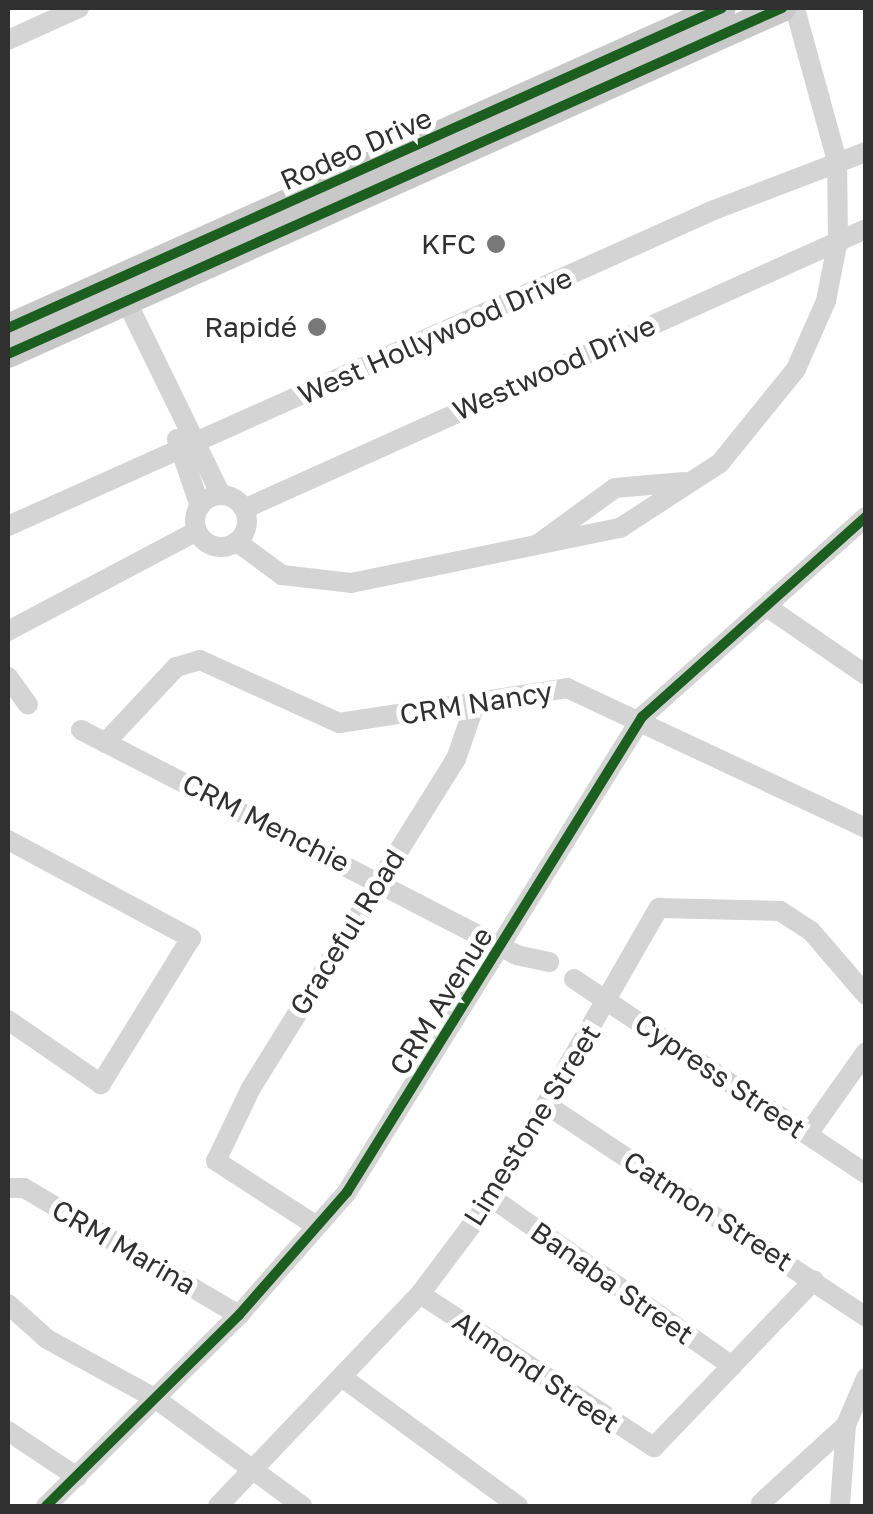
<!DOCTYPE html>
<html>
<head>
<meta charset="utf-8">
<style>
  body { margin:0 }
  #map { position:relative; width:873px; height:1514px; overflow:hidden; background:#fff; font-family:"Golos Text",sans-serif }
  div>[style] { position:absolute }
  .minor>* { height:20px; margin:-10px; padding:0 10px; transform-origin:10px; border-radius:10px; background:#d4d4d4 }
  .minor>.ring { margin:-10px; padding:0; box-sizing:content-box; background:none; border:20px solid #d4d4d4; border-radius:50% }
  .major>* { height:28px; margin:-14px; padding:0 14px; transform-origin:14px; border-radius:14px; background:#c8c8c8 }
  .cycleway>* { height:10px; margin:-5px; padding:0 5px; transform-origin:5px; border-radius:5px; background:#1b5e20 }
  .dots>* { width:28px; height:28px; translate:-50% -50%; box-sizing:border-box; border:5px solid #fff; border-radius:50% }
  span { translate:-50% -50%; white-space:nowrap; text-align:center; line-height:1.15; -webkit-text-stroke:10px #fff; paint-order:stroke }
  .street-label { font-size:28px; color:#303030 }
  .poi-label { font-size:28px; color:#303030 }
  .right { translate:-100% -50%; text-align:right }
  .frame { position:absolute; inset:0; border:10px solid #303030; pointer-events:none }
</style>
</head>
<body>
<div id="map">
  <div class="minor">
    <i style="left:8px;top:40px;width:78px;rotate:-24.3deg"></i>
    <i style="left:122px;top:292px;width:226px;rotate:64deg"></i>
    <i style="left:177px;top:439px;width:71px;rotate:71.1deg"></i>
    <i class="ring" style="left:195px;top:495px;width:32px;height:32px"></i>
    <i style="left:244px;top:509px;width:682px;rotate:-24.24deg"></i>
    <i style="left:8px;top:526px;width:773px;rotate:-24.11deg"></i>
    <i style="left:714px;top:210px;width:163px;rotate:-20.9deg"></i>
    <i style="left:237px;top:542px;width:56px;rotate:36.3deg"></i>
    <i style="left:282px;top:575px;width:69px;rotate:6.6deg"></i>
    <i style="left:351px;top:583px;width:275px;rotate:-11.6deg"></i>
    <i style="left:620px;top:528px;width:119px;rotate:-33deg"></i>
    <i style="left:720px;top:463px;width:121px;rotate:-51deg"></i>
    <i style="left:796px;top:369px;width:74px;rotate:-66.2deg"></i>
    <i style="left:826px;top:301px;width:62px;rotate:-78.9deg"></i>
    <i style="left:838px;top:240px;width:79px;rotate:-90.7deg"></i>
    <i style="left:837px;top:161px;width:159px;rotate:-105.4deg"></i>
    <i style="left:538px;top:544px;width:95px;rotate:-36deg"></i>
    <i style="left:615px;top:488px;width:69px;rotate:-5deg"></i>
    <i style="left:770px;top:609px;width:116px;rotate:34.5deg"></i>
    <i style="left:8px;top:631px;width:214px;rotate:-27.9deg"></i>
    <i style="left:8px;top:677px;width:34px;rotate:54deg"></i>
    <i style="left:81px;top:730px;width:490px;rotate:27.3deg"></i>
    <i style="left:516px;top:955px;width:34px;rotate:12deg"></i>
    <i style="left:105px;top:743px;width:104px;rotate:-46.9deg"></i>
    <i style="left:176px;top:667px;width:25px;rotate:-16deg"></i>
    <i style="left:200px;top:660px;width:153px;rotate:24.4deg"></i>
    <i style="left:339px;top:723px;width:231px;rotate:-8.7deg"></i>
    <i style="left:567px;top:688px;width:330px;rotate:25.1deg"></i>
    <i style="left:8px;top:840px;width:208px;rotate:28.2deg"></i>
    <i style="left:191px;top:938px;width:172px;rotate:121.7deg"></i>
    <i style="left:101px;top:1084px;width:113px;rotate:-145.5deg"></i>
    <i style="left:574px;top:979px;width:351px;rotate:33.7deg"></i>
    <i style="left:550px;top:1107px;width:379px;rotate:33.6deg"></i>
    <i style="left:808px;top:1134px;width:100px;rotate:-54.7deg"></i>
    <i style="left:8px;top:1188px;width:16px"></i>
    <i style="left:24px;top:1188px;width:250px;rotate:30.6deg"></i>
    <i style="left:492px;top:1198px;width:293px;rotate:35deg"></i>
    <i style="left:315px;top:1225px;width:118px;rotate:-147.1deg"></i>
    <i style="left:216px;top:1161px;width:81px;rotate:-64.4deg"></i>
    <i style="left:251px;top:1088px;width:388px;rotate:-58.1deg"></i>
    <i style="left:456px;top:759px;width:58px;rotate:-70.9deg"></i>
    <i style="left:420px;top:1294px;width:280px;rotate:33.2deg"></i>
    <i style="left:654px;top:1447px;width:231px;rotate:-46.2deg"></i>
    <i style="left:8px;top:1304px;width:52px;rotate:41.9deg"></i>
    <i style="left:47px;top:1339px;width:124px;rotate:28.8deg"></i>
    <i style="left:156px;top:1399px;width:181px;rotate:36.2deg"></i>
    <i style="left:343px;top:1378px;width:217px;rotate:36.2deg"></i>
    <i style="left:8px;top:1431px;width:83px;rotate:33.7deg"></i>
    <i style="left:761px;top:1503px;width:115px;rotate:-42.5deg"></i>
    <i style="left:46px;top:1506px;width:272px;rotate:-44.7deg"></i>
    <i style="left:239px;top:1315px;width:164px;rotate:-48.7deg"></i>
    <i style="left:347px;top:1192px;width:559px;rotate:-58.16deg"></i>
    <i style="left:642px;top:717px;width:300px;rotate:-41.8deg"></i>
    <i style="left:218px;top:1506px;width:293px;rotate:-46.4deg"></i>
    <i style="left:420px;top:1294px;width:120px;rotate:-53.1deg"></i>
    <i style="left:492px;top:1198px;width:335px;rotate:-60.1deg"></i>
    <i style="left:659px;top:908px;width:121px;rotate:1.4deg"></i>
    <i style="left:780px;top:911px;width:37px;rotate:33deg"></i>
    <i style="left:811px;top:931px;width:84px;rotate:49.3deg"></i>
    <i style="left:840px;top:1506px;width:81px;rotate:-85.8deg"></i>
    <i style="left:846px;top:1425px;width:51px;rotate:-66.9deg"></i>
  </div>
  <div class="major">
    <i style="left:8px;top:328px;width:782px;rotate:-24.14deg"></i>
    <i style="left:8px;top:354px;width:848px;rotate:-24.09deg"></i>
  </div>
  <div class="cycleway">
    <i style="left:8px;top:328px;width:782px;rotate:-24.14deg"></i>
    <i style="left:8px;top:354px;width:848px;rotate:-24.09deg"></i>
    <i style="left:46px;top:1506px;width:272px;rotate:-44.7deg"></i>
    <i style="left:239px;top:1315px;width:164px;rotate:-48.7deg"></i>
    <i style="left:347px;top:1192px;width:559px;rotate:-58.16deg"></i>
    <i style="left:642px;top:717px;width:300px;rotate:-41.8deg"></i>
  </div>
  <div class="dots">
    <i style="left:496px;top:244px;background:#787878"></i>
    <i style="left:317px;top:327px;background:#787878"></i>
  </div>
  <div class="street-label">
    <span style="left:356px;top:149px;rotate:-24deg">Rodeo Drive</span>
    <span style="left:435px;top:336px;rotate:-24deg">West Hollywood Drive</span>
    <span style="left:554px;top:368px;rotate:-24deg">Westwood Drive</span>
    <span style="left:476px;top:703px;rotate:-9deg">CRM Nancy</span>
    <span style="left:266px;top:823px;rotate:27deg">CRM Menchie</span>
    <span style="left:347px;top:932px;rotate:-58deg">Graceful Road</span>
    <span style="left:441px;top:1001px;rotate:-58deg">CRM Avenue</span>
    <span style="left:720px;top:1076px;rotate:34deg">Cypress Street</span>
    <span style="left:532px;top:1125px;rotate:-58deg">Limestone Street</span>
    <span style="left:708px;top:1211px;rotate:33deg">Catmon Street</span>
    <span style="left:124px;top:1247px;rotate:30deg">CRM Marina</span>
    <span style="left:612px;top:1283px;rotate:35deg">Banaba Street</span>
    <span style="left:536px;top:1372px;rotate:34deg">Almond Street</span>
  </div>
  <div class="poi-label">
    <span class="right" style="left:476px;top:244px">KFC</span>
    <span class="right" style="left:297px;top:327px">Rapidé</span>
  </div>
  <div class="frame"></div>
</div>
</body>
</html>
